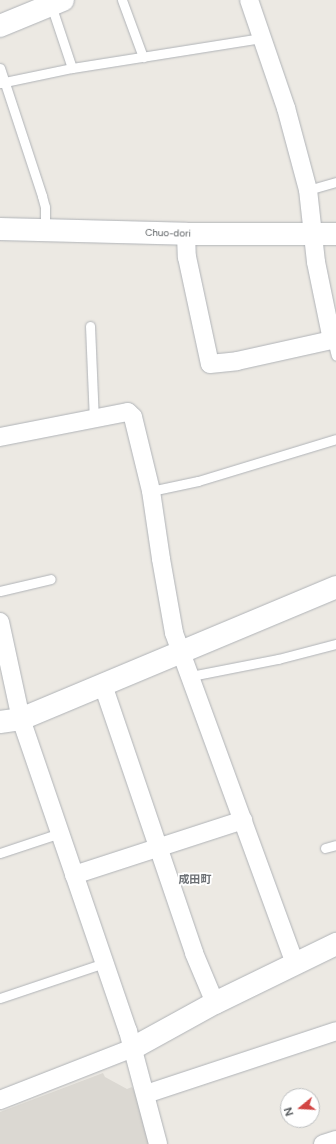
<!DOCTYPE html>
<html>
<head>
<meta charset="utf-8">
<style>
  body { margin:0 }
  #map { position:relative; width:336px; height:1144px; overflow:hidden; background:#ece9e3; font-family:Figtree,"Noto Sans JP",sans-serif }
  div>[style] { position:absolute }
  .education>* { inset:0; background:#dbd8d2 }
  .roads { filter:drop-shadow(0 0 1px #b0b3b7) drop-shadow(0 0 1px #b0b3b7) }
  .service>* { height:9px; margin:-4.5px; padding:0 4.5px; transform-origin:4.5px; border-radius:4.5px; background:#fff }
  .minor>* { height:18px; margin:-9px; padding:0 9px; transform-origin:9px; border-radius:9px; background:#fff }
  .tertiary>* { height:22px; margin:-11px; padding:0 11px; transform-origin:11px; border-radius:11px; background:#fff }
  .secondary>* { height:22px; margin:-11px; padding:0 11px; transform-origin:11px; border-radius:11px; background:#fff }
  span { translate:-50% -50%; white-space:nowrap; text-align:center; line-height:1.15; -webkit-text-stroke:3.5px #fff; paint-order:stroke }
  .street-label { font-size:10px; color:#5b5f62 }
  .neighbourhood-label { font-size:11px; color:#6c7074; font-weight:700 }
  .north { position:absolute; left:280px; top:1088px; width:40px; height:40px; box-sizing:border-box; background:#fff; border:1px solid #bdbfc0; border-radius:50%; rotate:252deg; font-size:11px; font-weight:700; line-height:16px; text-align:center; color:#5b5f62 }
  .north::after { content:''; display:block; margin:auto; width:14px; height:18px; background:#d24543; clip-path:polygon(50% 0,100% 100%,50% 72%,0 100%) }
</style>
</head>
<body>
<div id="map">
  <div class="education">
    <i style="clip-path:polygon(103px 1073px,105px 1077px,127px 1089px,132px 1087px,138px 1098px,150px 1144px,0 1144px,0 1112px)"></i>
  </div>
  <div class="roads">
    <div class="service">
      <i style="left:122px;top:0;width:61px;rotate:69.8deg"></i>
      <i style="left:51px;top:5px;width:66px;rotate:71.6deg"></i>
      <i style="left:0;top:68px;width:135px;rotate:71.8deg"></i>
      <i style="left:42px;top:196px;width:11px;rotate:75deg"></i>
      <i style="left:45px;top:207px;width:24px;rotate:90deg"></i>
      <i style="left:0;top:83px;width:74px;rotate:-11.8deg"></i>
      <i style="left:72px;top:68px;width:192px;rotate:-9deg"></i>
      <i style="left:308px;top:190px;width:29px;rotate:-16deg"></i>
      <i style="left:90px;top:326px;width:94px;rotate:87.6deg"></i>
      <i style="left:332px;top:340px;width:16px;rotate:76deg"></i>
      <i style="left:151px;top:491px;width:48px;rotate:-12deg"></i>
      <i style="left:198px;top:481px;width:144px;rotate:-16.9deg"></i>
      <i style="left:0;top:591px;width:52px;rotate:-13.2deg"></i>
      <i style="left:191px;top:676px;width:89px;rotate:-11.1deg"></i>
      <i style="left:278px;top:659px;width:60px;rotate:-14.5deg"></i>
      <i style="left:325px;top:848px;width:11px;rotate:-15deg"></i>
      <i style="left:0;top:853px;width:63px;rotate:-18.4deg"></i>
      <i style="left:0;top:998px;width:110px;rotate:-18.6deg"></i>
    </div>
    <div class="minor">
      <i style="left:186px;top:234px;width:23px;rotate:88deg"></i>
      <i style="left:187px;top:257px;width:109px;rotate:77.9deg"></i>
      <i style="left:210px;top:364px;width:27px;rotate:-6deg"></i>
      <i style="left:237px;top:361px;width:97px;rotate:-12.5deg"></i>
      <i style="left:332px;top:340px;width:80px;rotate:-101.6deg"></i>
      <i style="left:316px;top:262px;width:72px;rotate:-96.3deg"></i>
      <i style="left:308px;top:190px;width:85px;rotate:-105deg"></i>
      <i style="left:286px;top:108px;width:114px;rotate:-108.9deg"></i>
      <i style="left:0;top:437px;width:130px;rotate:-11.1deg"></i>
      <i style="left:128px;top:412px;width:7px;rotate:45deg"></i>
      <i style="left:133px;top:417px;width:76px;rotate:76.3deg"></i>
      <i style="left:151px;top:491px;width:69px;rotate:81.6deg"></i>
      <i style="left:161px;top:559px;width:75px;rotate:80deg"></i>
      <i style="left:174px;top:633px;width:352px;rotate:69.9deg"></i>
      <i style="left:0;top:622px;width:99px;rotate:77.8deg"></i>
      <i style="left:21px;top:719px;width:330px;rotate:71.1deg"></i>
      <i style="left:128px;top:1031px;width:117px;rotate:75.1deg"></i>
      <i style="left:103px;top:685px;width:283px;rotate:71.2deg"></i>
      <i style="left:194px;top:953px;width:54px;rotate:67.2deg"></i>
      <i style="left:74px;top:875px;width:178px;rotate:-18deg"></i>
      <i style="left:146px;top:1094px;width:200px;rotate:-18.3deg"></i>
      <i style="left:0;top:1100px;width:143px;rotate:-21.4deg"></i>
      <i style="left:323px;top:1144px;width:14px;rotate:-17deg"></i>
    </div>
    <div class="tertiary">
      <i style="left:0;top:26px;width:68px;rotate:-22.4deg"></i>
      <i style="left:0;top:722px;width:21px;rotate:-8deg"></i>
      <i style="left:21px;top:719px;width:342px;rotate:-22.7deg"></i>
      <i style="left:133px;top:1048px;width:94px;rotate:-28.8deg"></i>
      <i style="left:215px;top:1003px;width:135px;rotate:-26deg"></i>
    </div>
    <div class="secondary">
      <i style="left:0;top:229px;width:186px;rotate:1.5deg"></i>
      <i style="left:186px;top:234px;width:150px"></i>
    </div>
  </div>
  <div class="street-label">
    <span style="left:168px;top:233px;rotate:1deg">Chuo-dori</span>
  </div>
  <div class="neighbourhood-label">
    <span style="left:195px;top:880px">成田町</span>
  </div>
  <div class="north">N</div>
</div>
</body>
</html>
